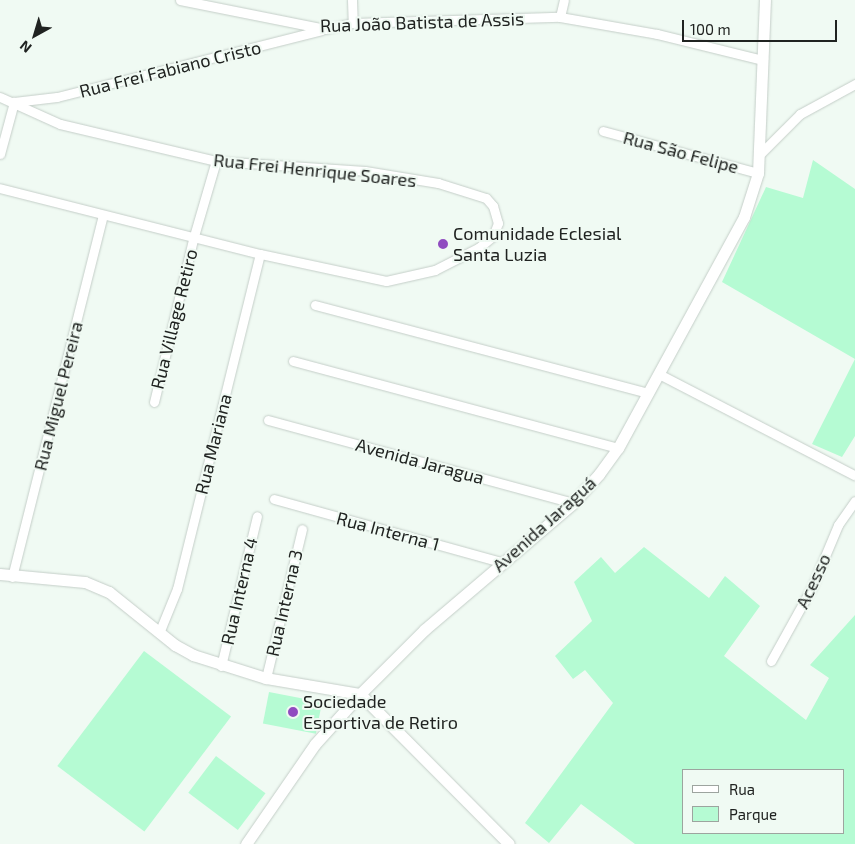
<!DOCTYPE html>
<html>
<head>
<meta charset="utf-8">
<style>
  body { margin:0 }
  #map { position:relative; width:855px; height:844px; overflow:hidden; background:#f0faf3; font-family:"Exo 2",sans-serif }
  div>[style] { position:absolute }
  .green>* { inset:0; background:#b5fbd3; transform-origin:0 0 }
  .roads { filter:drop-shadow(0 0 1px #c4cec8) drop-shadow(0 0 1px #c4cec8) }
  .street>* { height:9px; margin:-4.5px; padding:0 4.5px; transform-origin:4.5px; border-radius:4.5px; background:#fff }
  .secondary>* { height:11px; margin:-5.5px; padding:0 5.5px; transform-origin:5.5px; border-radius:5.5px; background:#fff }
  .dots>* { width:14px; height:14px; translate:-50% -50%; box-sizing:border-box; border:2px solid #f0faf3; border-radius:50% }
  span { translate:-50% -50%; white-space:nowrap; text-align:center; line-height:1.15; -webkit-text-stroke:4px #f0faf3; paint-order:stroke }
  .street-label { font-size:18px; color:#202321 }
  .poi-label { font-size:18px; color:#202321 }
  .left { translate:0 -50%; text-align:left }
  .legend { position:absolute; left:682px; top:769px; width:162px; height:65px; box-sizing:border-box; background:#f0faf3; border:1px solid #9da49f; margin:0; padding:6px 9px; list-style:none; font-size:15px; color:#202321 }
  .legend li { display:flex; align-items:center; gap:10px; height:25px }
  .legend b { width:25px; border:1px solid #9da49f }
  .north { position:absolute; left:10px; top:10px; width:50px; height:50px; -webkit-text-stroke:4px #f0faf3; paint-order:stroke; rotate:219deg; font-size:14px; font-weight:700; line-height:20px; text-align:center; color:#202321 }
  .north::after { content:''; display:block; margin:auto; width:18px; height:22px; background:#202321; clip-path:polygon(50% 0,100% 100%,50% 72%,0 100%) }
  .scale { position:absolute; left:682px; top:20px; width:155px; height:22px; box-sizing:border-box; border:2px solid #202321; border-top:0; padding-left:6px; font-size:15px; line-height:18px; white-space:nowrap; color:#202321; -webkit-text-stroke:4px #f0faf3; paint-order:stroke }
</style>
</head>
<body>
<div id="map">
  <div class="green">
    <i style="clip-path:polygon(813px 160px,855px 189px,855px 436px,842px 457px,812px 444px,855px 359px,722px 282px,766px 187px,803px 198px)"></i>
    <i style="clip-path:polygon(evenodd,644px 547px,709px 598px,725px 576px,760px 606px,724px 656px,806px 720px,829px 678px,810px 665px,855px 615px,855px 844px,635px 844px,581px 804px,549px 843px,525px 823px,613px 703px,585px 670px,573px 679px,555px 656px,592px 621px,574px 582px,601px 557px,615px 573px,644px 547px,684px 770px,844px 770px,844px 833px,684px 833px,684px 770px)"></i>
    <i style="left:144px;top:651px;width:109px;height:144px;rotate:37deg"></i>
    <i style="left:269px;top:692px;width:54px;height:32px;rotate:11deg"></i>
    <i style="left:216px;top:756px;width:62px;height:46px;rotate:37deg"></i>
  </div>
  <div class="roads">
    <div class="street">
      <i style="left:180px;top:0;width:148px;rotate:11.3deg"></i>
      <i style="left:325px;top:29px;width:29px;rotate:-12deg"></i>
      <i style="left:353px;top:23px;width:207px;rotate:-1.7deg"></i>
      <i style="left:560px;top:17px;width:98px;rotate:9.9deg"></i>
      <i style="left:657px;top:34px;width:109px;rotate:13.8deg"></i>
      <i style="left:352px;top:0;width:23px;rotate:88deg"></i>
      <i style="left:560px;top:17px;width:17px;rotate:-77deg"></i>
      <i style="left:0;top:97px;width:66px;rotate:24.2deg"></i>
      <i style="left:60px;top:124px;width:160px;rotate:13.3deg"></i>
      <i style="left:216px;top:161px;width:149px;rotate:3.8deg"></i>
      <i style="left:365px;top:171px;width:74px;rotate:9.3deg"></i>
      <i style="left:438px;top:183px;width:50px;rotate:17.4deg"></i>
      <i style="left:486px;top:198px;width:11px;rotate:49deg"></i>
      <i style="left:493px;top:206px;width:18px;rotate:74deg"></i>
      <i style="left:498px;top:223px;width:14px;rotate:111deg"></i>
      <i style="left:493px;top:236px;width:19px;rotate:141deg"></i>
      <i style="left:478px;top:248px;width:48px;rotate:152.9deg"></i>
      <i style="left:435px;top:270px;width:50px;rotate:167.3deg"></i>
      <i style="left:386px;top:281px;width:129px;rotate:-167.9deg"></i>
      <i style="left:260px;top:254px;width:268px;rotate:-165.8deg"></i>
      <i style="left:14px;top:102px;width:43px;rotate:-6.6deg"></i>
      <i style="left:57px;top:97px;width:273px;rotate:-14.2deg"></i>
      <i style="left:603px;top:131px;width:161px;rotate:15.2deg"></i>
      <i style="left:761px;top:153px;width:55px;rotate:-45deg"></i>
      <i style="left:800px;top:114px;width:63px;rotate:-28.6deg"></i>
      <i style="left:0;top:154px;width:54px;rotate:-74.9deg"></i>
      <i style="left:315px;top:305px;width:345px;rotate:14.8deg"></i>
      <i style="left:293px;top:361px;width:336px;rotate:15deg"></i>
      <i style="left:659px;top:374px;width:220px;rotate:27.4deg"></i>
      <i style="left:154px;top:402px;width:171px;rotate:-76.5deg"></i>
      <i style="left:194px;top:236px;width:78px;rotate:-73.7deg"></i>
      <i style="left:268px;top:420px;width:316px;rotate:15.2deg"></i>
      <i style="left:274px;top:499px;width:236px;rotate:15.5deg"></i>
      <i style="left:12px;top:577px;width:373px;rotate:-75.9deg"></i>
      <i style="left:159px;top:633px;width:48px;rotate:-67.8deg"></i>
      <i style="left:177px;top:589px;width:345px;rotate:-76.1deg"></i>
      <i style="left:771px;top:661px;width:85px;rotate:-61deg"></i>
      <i style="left:812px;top:587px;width:67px;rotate:-67.2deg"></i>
      <i style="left:838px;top:525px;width:29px;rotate:-55deg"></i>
      <i style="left:221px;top:666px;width:154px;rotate:-76.5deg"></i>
      <i style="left:266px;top:678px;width:153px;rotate:-76.4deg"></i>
    </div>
    <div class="secondary">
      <i style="left:0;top:574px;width:85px;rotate:5.4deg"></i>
      <i style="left:85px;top:582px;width:26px;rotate:23deg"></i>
      <i style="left:109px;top:592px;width:85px;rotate:38.8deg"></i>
      <i style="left:175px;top:645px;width:21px;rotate:29deg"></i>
      <i style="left:193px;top:655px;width:77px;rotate:17.5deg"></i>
      <i style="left:266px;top:678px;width:95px;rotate:9.7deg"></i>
      <i style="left:360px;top:694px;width:211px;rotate:45.2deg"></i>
      <i style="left:246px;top:844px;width:121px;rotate:-55.4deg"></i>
      <i style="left:315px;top:744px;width:67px;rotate:-48deg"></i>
      <i style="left:360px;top:694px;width:91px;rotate:-45deg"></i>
      <i style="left:424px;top:630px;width:196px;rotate:-40.4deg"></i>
      <i style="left:573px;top:503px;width:39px;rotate:-48deg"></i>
      <i style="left:599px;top:474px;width:32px;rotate:-54deg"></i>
      <i style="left:618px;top:448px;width:263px;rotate:-61.4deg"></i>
      <i style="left:744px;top:217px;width:46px;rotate:-72.3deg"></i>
      <i style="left:758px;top:173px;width:173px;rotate:-87.7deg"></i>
    </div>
  </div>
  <div class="dots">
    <i style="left:443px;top:244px;background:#904cc0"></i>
    <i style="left:293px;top:712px;background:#904cc0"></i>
  </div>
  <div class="street-label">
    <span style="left:422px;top:22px;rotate:-2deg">Rua João Batista de Assis</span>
    <span style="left:170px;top:69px;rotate:-14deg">Rua Frei Fabiano Cristo</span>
    <span style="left:681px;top:152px;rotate:15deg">Rua São Felipe</span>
    <span style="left:315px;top:170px;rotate:6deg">Rua Frei Henrique Soares</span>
    <span style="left:174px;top:319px;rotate:-76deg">Rua Village Retiro</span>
    <span style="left:58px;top:396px;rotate:-76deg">Rua Miguel Pereira</span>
    <span style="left:213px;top:444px;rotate:-76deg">Rua Mariana</span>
    <span style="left:420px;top:461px;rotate:15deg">Avenida Jaragua</span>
    <span style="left:544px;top:524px;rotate:-42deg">Avenida Jaraguá</span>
    <span style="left:388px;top:531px;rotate:15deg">Rua Interna 1</span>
    <span style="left:813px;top:581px;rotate:-65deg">Acesso</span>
    <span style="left:239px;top:591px;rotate:-77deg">Rua Interna 4</span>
    <span style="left:284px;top:603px;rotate:-77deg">Rua Interna 3</span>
  </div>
  <div class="poi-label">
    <span class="left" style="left:453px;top:244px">Comunidade Eclesial<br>Santa Luzia</span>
    <span class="left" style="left:303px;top:712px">Sociedade<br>Esportiva de Retiro</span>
  </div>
  <ul class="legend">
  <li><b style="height:6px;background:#fff"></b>Rua</li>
  <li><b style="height:14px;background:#b5fbd3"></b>Parque</li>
  </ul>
  <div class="north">N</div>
  <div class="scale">100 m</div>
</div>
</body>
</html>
